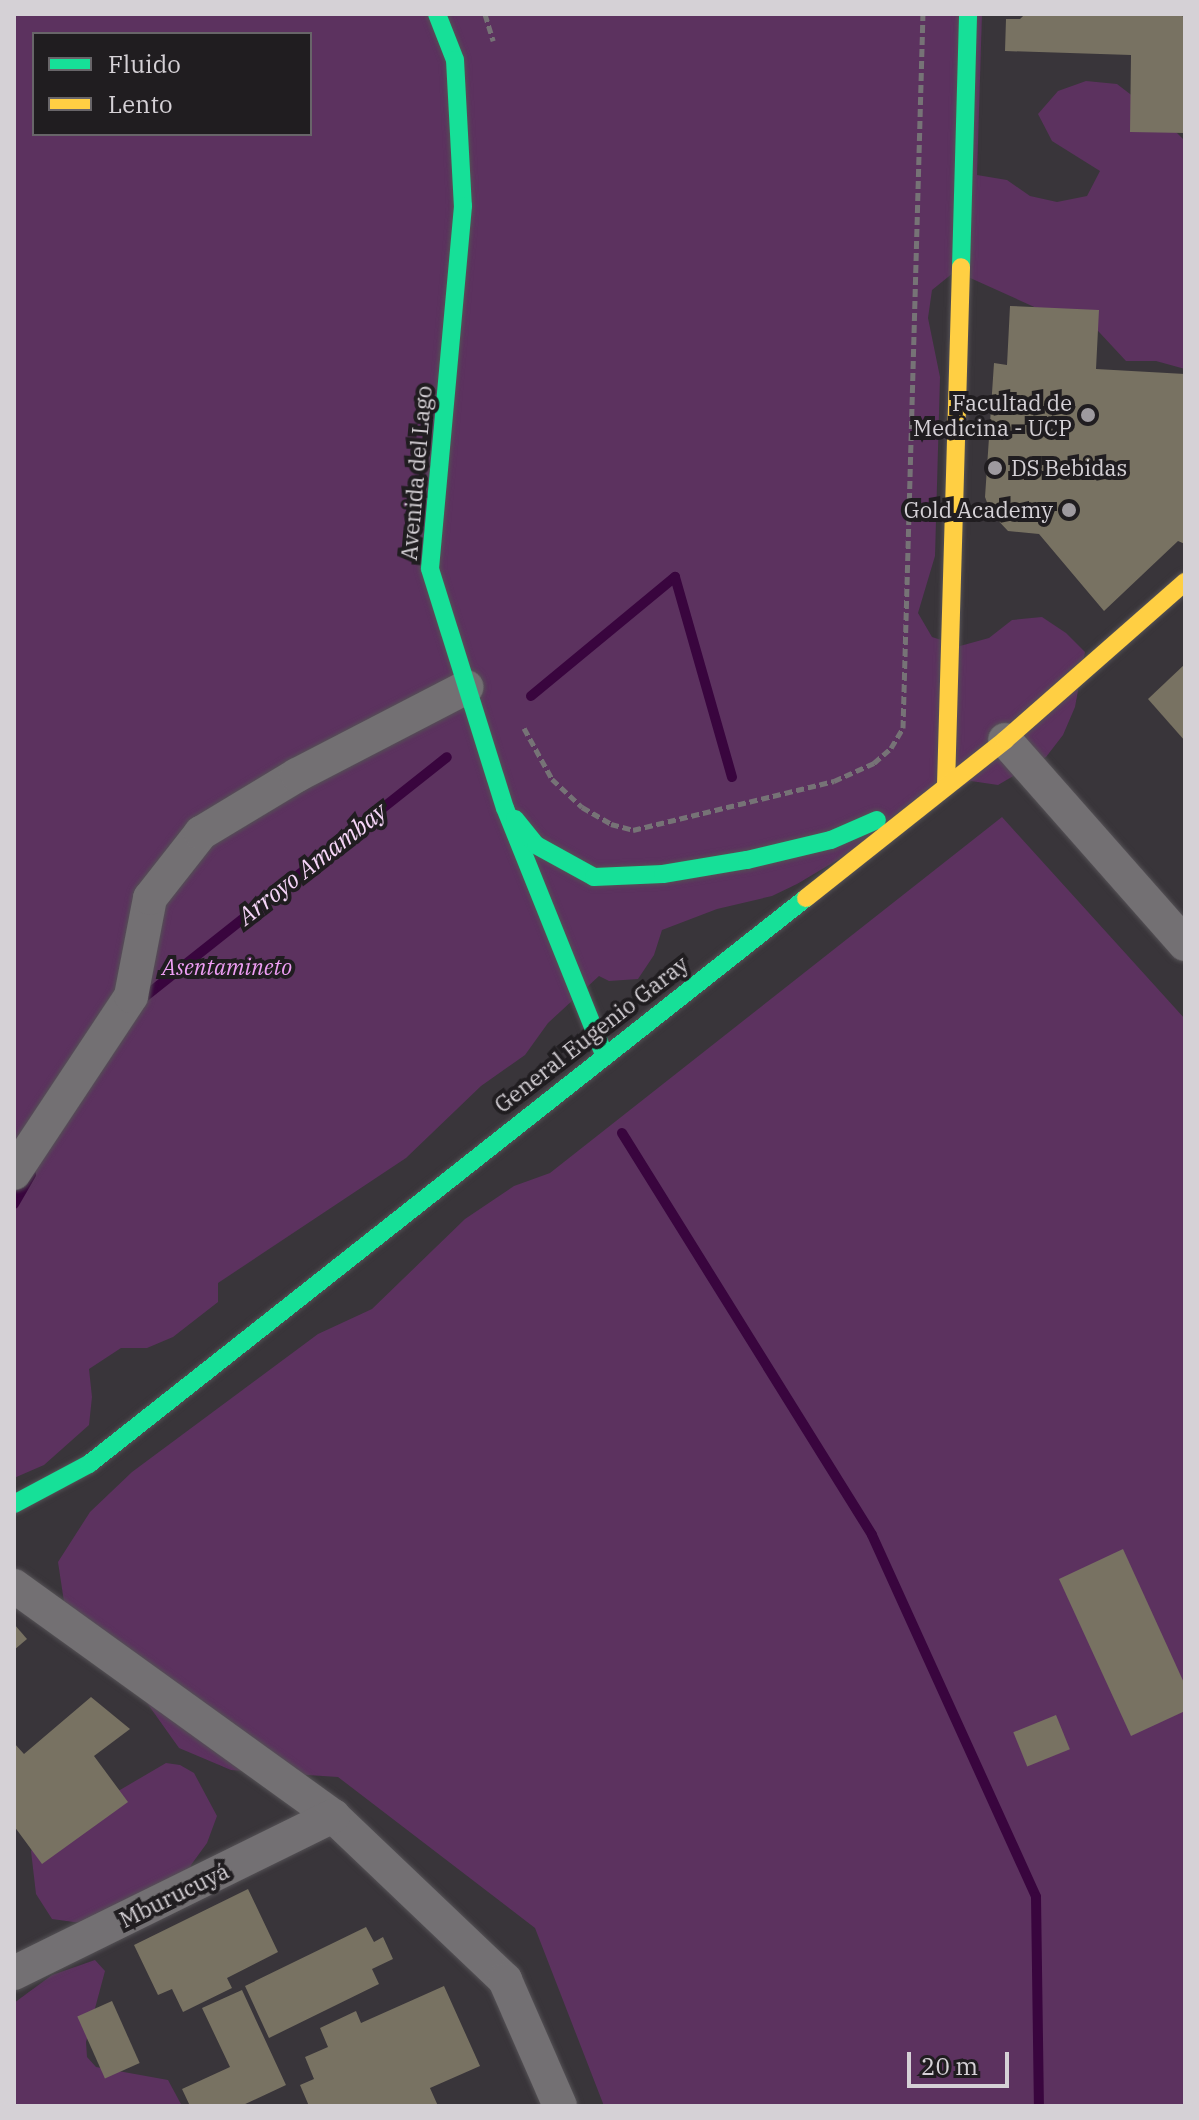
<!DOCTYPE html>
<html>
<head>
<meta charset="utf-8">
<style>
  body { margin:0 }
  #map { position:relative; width:1199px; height:2120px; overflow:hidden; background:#39353a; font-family:"IBM Plex Serif",serif }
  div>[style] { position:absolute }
  .green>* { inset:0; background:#5c325f }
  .stream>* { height:10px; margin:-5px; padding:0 5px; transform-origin:5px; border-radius:5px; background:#39053e }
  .building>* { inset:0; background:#787262; transform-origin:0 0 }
  .path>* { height:5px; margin-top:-2.5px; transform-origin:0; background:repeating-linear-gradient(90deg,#767376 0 8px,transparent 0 12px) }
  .roads { filter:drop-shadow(0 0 2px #545155) drop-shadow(0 0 2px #545155) }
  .street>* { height:34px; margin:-17px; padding:0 17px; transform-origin:17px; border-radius:17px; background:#737073 }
  .fast>* { height:18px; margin:-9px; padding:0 9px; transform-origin:9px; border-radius:9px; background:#16e098 }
  .slow>* { height:18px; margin:-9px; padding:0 9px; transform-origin:9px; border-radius:9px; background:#ffcf43 }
  .dots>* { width:22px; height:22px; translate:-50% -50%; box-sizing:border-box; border:4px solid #201d20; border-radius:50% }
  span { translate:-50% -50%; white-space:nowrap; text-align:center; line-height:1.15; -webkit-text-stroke:8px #201d20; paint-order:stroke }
  .poi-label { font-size:22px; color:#d5d1d6 }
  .right { translate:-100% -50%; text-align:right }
  .left { translate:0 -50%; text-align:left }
  .street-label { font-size:22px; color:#d5d1d6 }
  .park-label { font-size:22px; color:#ee9ef4; font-style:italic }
  .water-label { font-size:24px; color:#f6d5f8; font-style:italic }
  .frame { position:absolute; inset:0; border:16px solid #d5d1d6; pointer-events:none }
  .legend { position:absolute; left:32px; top:32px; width:280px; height:104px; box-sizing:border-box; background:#201d20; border:2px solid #686569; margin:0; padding:10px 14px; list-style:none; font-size:24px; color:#d5d1d6 }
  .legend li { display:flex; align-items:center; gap:16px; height:40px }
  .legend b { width:40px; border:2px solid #686569 }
  .scale { position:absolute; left:907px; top:2052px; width:102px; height:36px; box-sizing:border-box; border:4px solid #d5d1d6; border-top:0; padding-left:10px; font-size:24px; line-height:28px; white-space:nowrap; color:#d5d1d6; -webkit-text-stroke:6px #201d20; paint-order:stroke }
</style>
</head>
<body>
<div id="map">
  <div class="green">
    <i style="clip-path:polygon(evenodd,14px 14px,982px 14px,977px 175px,1007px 180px,1030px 196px,1057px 202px,1087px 196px,1100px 171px,1052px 141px,1038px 114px,1058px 91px,1086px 81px,1117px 84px,1164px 120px,1185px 141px,1185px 369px,1156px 361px,1126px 361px,1086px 318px,1041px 310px,968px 277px,953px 273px,932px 290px,928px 318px,940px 377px,935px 556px,918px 613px,932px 637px,960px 646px,989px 638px,1012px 620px,1042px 617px,1066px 633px,1085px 652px,1075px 707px,1063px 735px,1046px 757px,998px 785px,971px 781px,797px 884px,772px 896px,717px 909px,662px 930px,654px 955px,638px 979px,609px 981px,599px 976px,548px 1023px,525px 1055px,481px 1086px,406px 1158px,218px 1283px,218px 1302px,173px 1337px,147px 1348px,121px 1348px,89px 1369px,92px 1397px,89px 1425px,44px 1465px,14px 1478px,14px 14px,34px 34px,310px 34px,310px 134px,34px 134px,34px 34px)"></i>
    <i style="clip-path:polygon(1002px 817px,1185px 1019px,1185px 2106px,604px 2106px,535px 1928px,338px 1777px,231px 1770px,179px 1748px,147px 1703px,66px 1615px,58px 1562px,90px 1512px,132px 1472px,318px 1334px,372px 1309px,465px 1219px,514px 1186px,550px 1173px)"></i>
    <i style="clip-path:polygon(166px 1763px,180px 1765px,194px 1773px,217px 1816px,207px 1843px,191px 1865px,190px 1879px,81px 1923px,52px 1919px,36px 1894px,31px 1851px,38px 1838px)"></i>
    <i style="clip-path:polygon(95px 1960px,105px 1971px,86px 2042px,87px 2057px,96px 2067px,168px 2080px,182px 2106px,14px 2106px,14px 2003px,52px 1975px)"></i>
  </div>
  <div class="stream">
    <i style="left:531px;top:696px;width:187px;rotate:-39.6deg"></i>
    <i style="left:675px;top:577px;width:208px;rotate:74.1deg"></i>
    <i style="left:138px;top:1002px;width:394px;rotate:-38.4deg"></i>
    <i style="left:622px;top:1133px;width:473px;rotate:58.1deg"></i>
    <i style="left:872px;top:1535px;width:397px;rotate:65.6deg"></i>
    <i style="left:1036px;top:1897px;width:209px;rotate:89.2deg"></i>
    <i style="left:14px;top:1204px;width:34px;rotate:-60deg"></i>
  </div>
  <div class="building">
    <i style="clip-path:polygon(1025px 14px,1182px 14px,1185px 24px,1185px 133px,1130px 132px,1131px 55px,1005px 51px,1006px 19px,1020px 19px)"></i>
    <i style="clip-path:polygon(1010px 306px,1099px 310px,1096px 369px,1185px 374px,1185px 544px,1178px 541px,1104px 611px,1039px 534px,1008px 531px,991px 513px,985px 497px,994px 363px,1007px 365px)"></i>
    <i style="clip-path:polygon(1185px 664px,1185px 741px,1148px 699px)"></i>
    <i style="clip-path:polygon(1123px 1549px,1185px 1685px,1185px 1711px,1131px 1736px,1059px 1579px)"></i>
    <i style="clip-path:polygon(14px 1624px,27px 1639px,14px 1650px)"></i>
    <i style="clip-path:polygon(91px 1697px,130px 1729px,94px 1756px,128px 1802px,42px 1864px,14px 1826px,14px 1743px,24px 1754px)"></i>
    <i style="left:1056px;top:1715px;width:37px;height:46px;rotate:68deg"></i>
    <i style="clip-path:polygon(248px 1889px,278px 1952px,227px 1978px,232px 1988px,183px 2012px,172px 1989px,158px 1995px,134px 1945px)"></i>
    <i style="clip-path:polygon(366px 1927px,374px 1942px,383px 1937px,393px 1959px,372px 1969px,379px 1984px,269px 2038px,245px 1986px)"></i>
    <i style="clip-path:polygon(444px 1986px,480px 2066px,430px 2088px,438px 2106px,309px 2106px,300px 2085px,314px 2079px,305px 2057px,328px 2047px,320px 2028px,356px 2011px,361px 2023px)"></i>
    <i style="clip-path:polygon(242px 1990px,286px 2085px,241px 2106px,190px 2106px,182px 2089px,230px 2067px,202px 2008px)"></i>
    <i style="left:112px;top:2001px;width:68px;height:38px;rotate:66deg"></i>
  </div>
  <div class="path">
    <i style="left:485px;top:14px;width:28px;rotate:73deg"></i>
    <i style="left:524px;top:728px;width:58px;rotate:61.2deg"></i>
    <i style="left:552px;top:779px;width:41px;rotate:43deg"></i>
    <i style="left:582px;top:807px;width:34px;rotate:30deg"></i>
    <i style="left:611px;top:824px;width:23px;rotate:15deg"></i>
    <i style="left:633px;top:830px;width:207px;rotate:-13.7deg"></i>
    <i style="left:834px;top:781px;width:44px;rotate:-24.2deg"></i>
    <i style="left:874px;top:763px;width:23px;rotate:-41deg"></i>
    <i style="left:891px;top:748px;width:23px;rotate:-59deg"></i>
    <i style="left:903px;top:728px;width:714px;rotate:-88.4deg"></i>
  </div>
  <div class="roads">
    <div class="street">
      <i style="left:1005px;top:740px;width:272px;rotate:48.6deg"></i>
      <i style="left:14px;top:1173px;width:212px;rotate:-56.5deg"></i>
      <i style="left:131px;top:996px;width:100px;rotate:-79deg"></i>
      <i style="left:150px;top:898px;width:83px;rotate:-51.9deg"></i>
      <i style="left:201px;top:833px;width:112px;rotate:-31.1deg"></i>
      <i style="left:297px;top:775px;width:191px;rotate:-27.4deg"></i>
      <i style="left:14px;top:1586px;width:393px;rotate:35.8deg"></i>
      <i style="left:333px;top:1816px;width:238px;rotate:43.6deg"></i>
      <i style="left:505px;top:1980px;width:137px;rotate:66.4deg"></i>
      <i style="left:14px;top:1973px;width:356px;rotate:-26.2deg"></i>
    </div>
    <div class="fast">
      <i style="left:437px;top:14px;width:49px;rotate:68.6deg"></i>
      <i style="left:455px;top:60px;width:146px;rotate:86.9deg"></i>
      <i style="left:463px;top:206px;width:364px;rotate:95.2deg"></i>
      <i style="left:430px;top:569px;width:250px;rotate:72.6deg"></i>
      <i style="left:505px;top:808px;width:265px;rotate:68.1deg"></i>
      <i style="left:961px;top:267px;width:253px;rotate:-88.4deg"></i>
      <i style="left:515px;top:819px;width:33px;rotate:51deg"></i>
      <i style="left:536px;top:845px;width:66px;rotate:28.9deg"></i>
      <i style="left:594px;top:877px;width:69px;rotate:-2.5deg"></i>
      <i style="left:663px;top:874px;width:85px;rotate:-9.5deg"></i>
      <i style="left:747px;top:860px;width:86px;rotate:-13.4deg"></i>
      <i style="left:831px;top:840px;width:50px;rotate:-23.5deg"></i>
      <i style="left:14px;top:1504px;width:85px;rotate:-28.1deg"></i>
      <i style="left:89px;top:1464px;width:913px;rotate:-38.29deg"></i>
    </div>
    <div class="slow">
      <i style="left:946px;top:785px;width:518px;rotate:-88.34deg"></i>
      <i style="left:806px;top:898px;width:254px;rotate:-38.4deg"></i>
      <i style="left:1005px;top:740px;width:240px;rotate:-41.3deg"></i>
    </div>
  </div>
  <div class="dots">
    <i style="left:1088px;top:415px;background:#9e9a9f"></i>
    <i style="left:995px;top:468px;background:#9e9a9f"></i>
    <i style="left:1069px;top:510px;background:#9e9a9f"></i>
  </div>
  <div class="poi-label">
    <span class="right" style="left:1072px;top:415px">Facultad de<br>Medicina - UCP</span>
    <span class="left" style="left:1011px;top:468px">DS Bebidas</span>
    <span class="right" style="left:1053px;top:510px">Gold Academy</span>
  </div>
  <div class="street-label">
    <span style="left:416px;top:473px;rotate:-85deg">Avenida del Lago</span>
    <span style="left:591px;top:1034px;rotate:-38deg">General Eugenio Garay</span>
    <span style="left:174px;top:1895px;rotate:-26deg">Mburucuyá</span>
  </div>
  <div class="park-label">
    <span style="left:227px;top:967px">Asentamineto</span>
  </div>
  <div class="water-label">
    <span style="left:312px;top:864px;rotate:-38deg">Arroyo Amambay</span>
  </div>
  <div class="frame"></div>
  <ul class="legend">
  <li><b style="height:10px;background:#16e098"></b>Fluido</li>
  <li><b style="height:10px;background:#ffcf43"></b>Lento</li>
  </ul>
  <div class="scale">20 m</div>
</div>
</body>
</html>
